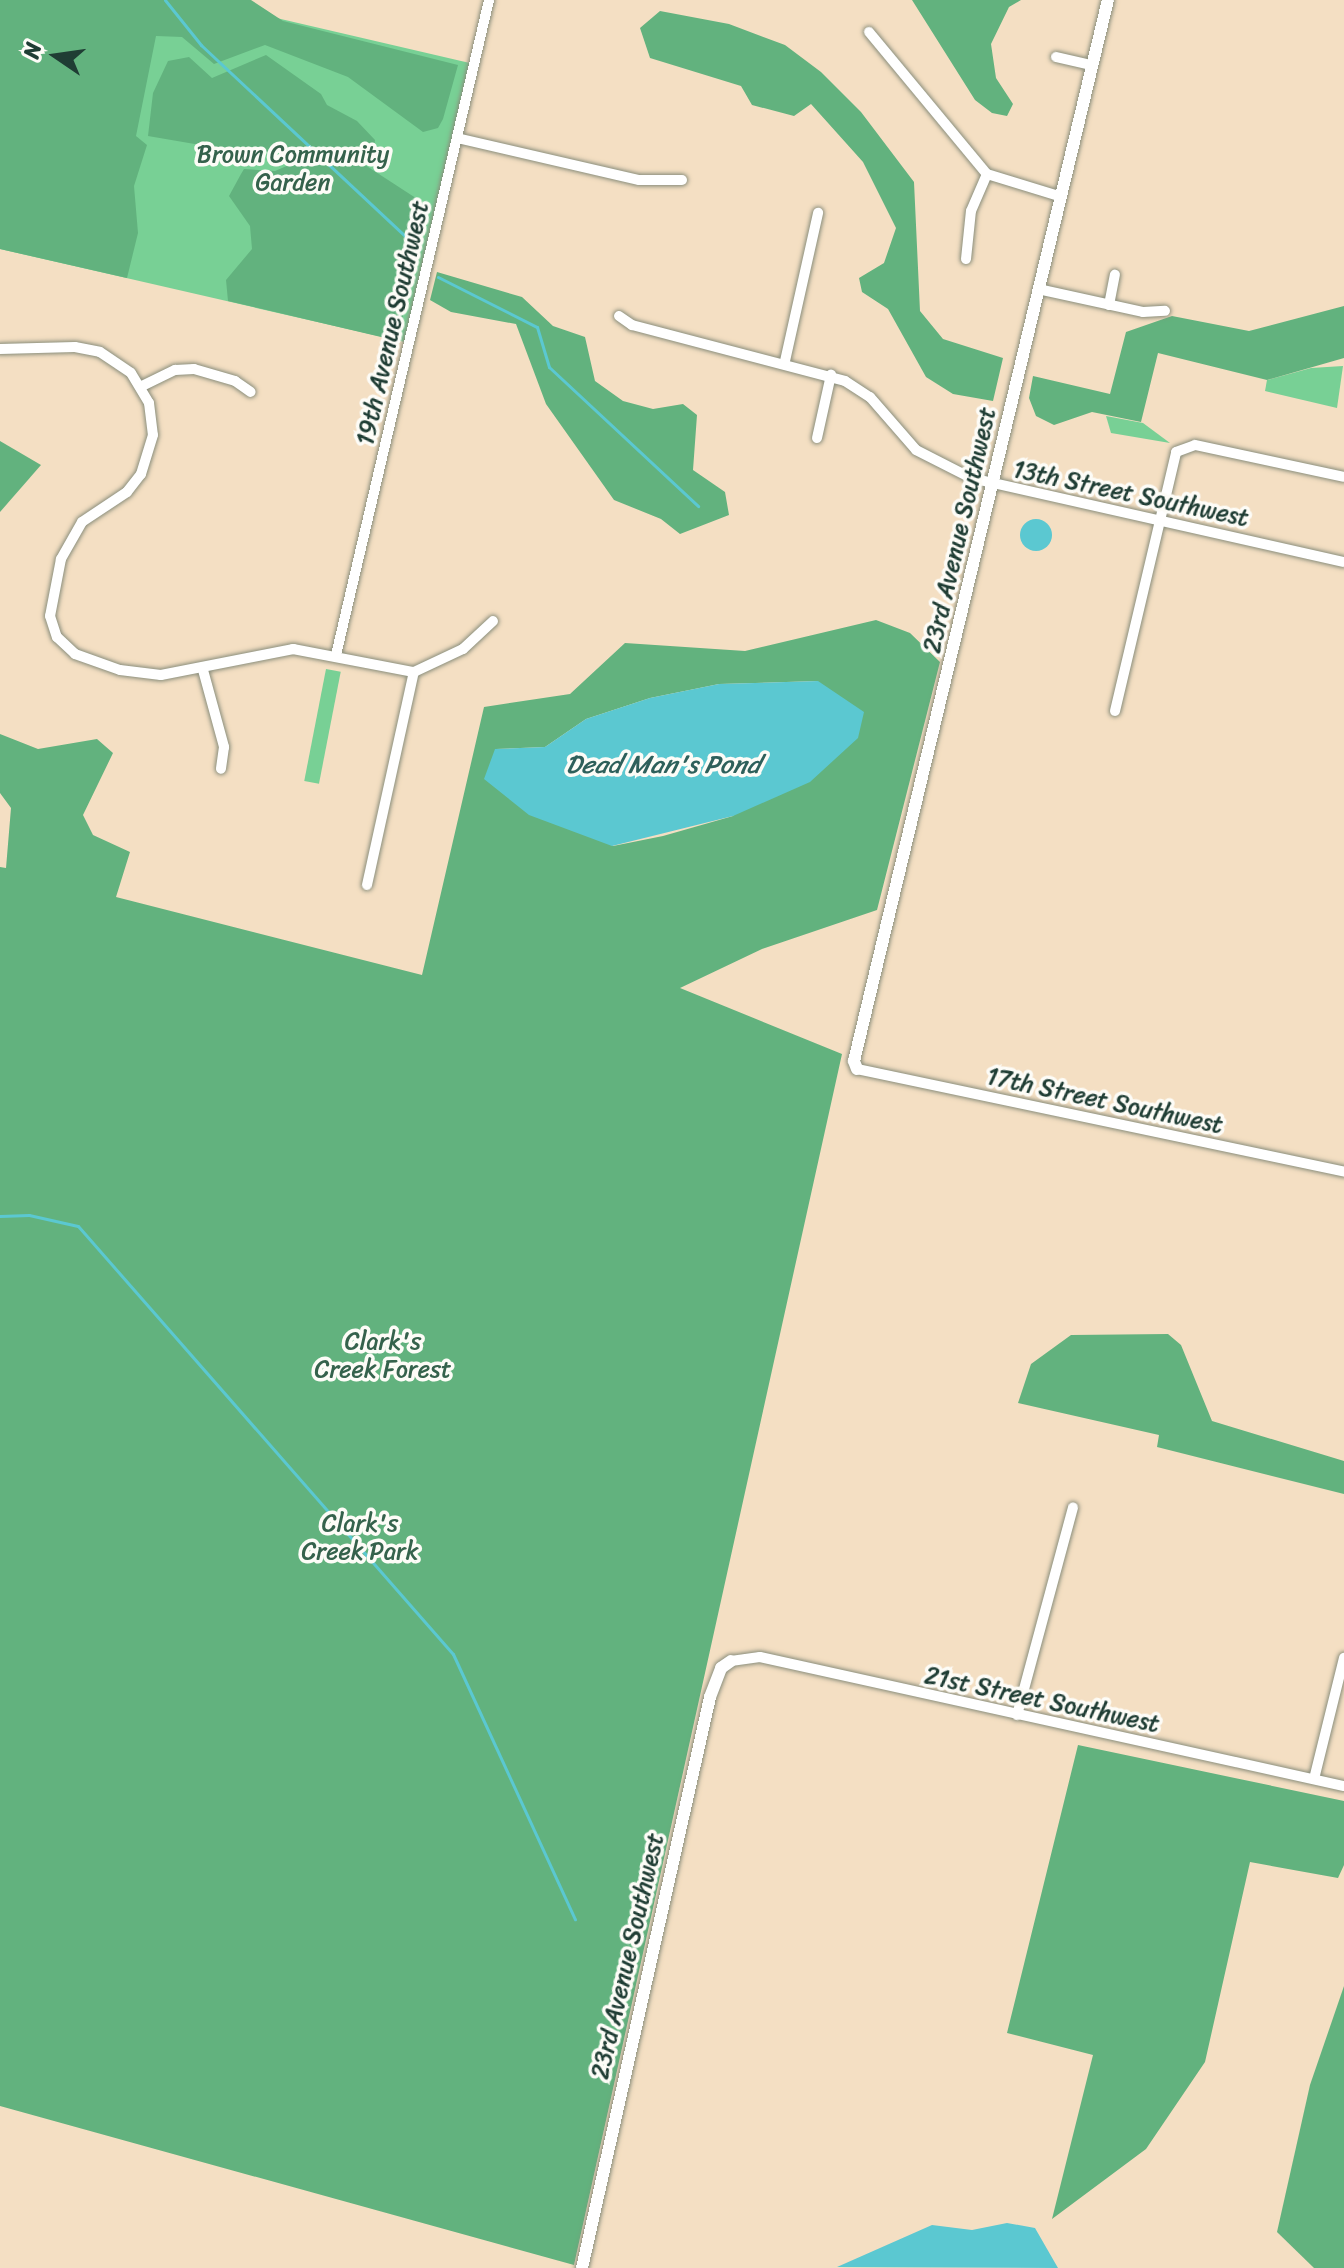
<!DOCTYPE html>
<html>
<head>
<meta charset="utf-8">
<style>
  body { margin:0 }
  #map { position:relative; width:1344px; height:2268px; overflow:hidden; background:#f4dfc3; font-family:Sriracha,sans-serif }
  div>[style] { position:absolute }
  .green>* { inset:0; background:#78d095; transform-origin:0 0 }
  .forest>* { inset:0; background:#62b27e }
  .water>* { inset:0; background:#5bc8d1 }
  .round { border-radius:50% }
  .stream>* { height:3px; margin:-1.5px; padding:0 1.5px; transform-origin:1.5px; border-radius:1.5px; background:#5bc8d1 }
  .roads { filter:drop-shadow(0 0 2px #8a8e7c) drop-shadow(0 0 2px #8a8e7c) }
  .minor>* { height:10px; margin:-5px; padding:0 5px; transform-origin:5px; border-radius:5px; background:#fff }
  .tertiary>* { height:12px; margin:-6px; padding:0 6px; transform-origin:6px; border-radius:6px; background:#fff }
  span { translate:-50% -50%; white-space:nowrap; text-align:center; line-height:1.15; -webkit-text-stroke:7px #fdfcf7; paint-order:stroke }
  .park-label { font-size:24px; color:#35624c }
  .street-label { font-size:24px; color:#1f3d34 }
  .water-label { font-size:26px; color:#2e605b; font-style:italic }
  .north { position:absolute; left:16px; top:16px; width:80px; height:80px; -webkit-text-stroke:6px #fdfcf7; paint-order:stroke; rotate:283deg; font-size:22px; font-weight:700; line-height:32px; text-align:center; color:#1f3d34 }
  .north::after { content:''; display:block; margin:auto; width:28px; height:36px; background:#1f3d34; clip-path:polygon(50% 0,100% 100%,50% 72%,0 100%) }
</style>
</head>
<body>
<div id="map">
  <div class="green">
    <i style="clip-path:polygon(0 0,199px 0,474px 64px,409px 343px,0 249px)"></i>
    <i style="clip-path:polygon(1343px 366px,1337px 408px,1265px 391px,1267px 380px,1311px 368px)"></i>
    <i style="clip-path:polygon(1106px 416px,1143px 423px,1170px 443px,1111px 433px)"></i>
    <i style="left:326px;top:669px;width:15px;height:114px;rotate:11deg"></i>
  </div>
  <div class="forest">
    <i style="clip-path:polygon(0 0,251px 0,283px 21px,458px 65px,443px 119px,438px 128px,423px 132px,348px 77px,265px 45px,214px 64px,182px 37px,156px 36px,136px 136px,147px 145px,134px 186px,138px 233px,127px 278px,0 249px)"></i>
    <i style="clip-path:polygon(912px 0,1021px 0,1009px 7px,991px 44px,996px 78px,1013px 104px,1007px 116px,992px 113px,975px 100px)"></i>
    <i style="clip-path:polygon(660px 11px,729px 24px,785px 45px,821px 72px,861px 112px,914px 182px,920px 311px,943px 339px,1003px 358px,993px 401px,953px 394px,926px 377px,888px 309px,862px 292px,859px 278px,884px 263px,896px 228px,863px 162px,811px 104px,794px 116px,752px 105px,741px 86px,650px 58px,640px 28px)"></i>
    <i style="clip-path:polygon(266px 55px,321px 94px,327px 105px,357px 121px,375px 140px,373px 154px,291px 148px,253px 154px,148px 136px,153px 93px,168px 61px,189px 57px,212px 78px)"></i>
    <i style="clip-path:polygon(328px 161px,365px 165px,425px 204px,398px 341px,228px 301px,226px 280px,252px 249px,250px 226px,229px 196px,241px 174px,244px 169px,275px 171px,296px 162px)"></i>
    <i style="clip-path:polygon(437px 272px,522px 297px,553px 326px,585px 337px,595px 381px,623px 401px,653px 409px,683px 404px,697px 415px,693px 470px,725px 492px,729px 515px,680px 534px,661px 519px,614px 500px,546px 404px,516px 324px,451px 312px,430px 300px)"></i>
    <i style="clip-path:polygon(1344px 306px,1344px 358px,1267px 380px,1158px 353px,1141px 422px,1092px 412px,1054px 425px,1036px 416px,1029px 398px,1033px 376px,1110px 394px,1126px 332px,1172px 316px,1249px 331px)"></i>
    <i style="clip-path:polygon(0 441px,41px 465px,0 512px)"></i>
    <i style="clip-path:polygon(evenodd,876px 620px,910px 633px,940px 662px,877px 910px,762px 949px,680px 988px,842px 1054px,574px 2265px,0 2106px,0 867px,6px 868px,11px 808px,0 793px,0 734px,38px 749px,97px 739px,113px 753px,83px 815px,93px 835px,130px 852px,116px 897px,422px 975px,484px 707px,570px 694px,625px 643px,745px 651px,876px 620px,818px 681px,733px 816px,663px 836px,613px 846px,496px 749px,545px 747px,586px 719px,650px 698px,719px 684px,818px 681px)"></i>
    <i style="clip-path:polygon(1168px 1334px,1181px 1345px,1212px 1421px,1344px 1461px,1344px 1494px,1157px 1447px,1159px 1435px,1018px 1403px,1031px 1364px,1071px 1335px)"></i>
    <i style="clip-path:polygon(1078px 1745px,1344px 1801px,1344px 1865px,1338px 1878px,1250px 1862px,1205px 2062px,1146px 2149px,1052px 2219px,1093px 2055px,1007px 2033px)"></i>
    <i style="clip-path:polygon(1344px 1986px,1344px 2268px,1314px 2268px,1277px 2232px,1310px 2085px)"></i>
  </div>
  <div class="water">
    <i class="round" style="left:1020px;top:519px;width:32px;height:32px"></i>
    <i style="clip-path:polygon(818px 681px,864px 712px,858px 738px,810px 782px,733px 816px,612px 846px,529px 815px,484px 779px,495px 749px,545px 747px,586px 719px,650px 698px,719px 684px)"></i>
    <i style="clip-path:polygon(1007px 2223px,1035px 2228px,1058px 2268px,837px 2267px,932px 2225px,972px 2230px)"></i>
  </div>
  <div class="stream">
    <i style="left:165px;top:0;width:58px;rotate:51.3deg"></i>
    <i style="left:201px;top:45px;width:299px;rotate:43.1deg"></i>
    <i style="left:438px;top:277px;width:111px;rotate:26.8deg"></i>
    <i style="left:537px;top:327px;width:42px;rotate:73.3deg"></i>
    <i style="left:549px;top:367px;width:204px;rotate:43deg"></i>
    <i style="left:0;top:1216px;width:29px;rotate:-2deg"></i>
    <i style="left:29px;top:1215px;width:50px;rotate:12.7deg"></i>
    <i style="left:78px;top:1226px;width:569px;rotate:48.78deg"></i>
    <i style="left:453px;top:1654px;width:292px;rotate:65.3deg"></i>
  </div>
  <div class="roads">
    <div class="minor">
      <i style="left:869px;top:32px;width:185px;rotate:50.3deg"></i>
      <i style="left:987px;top:174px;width:75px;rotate:17deg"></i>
      <i style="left:1056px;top:57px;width:37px;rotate:13deg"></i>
      <i style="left:457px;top:138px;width:187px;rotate:13deg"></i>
      <i style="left:639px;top:180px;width:43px"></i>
      <i style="left:966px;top:259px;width:48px;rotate:-84.1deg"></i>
      <i style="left:971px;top:211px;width:40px;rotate:-66.6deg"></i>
      <i style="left:1038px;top:289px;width:107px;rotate:12.4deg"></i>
      <i style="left:1143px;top:312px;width:22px;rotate:-3deg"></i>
      <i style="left:1109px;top:305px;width:31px;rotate:-79deg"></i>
      <i style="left:619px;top:316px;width:16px;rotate:35deg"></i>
      <i style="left:632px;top:325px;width:220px;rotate:14.7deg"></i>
      <i style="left:845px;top:381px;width:30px;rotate:33deg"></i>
      <i style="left:870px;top:397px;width:70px;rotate:49deg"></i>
      <i style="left:916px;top:450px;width:62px;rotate:27deg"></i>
      <i style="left:971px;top:478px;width:382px;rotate:12.7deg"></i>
      <i style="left:0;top:349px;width:75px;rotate:-1.5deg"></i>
      <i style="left:75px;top:347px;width:25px;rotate:11deg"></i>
      <i style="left:100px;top:352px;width:37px;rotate:34deg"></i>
      <i style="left:131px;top:373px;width:35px;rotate:59deg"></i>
      <i style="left:149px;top:403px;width:32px;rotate:83deg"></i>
      <i style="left:153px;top:435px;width:41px;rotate:107.1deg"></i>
      <i style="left:141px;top:474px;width:23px;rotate:128deg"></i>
      <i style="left:127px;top:492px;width:54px;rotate:146.3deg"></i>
      <i style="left:82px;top:522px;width:43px;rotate:119.6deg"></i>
      <i style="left:61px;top:559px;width:58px;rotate:100.9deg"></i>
      <i style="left:50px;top:616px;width:22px;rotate:72deg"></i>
      <i style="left:57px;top:637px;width:25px;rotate:43deg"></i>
      <i style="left:75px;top:654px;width:48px;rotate:19.6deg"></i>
      <i style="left:120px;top:670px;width:41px;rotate:7deg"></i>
      <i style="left:161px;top:675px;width:135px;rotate:-11.1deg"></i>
      <i style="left:293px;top:649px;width:123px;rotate:10.8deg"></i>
      <i style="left:414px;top:672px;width:54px;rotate:-25.1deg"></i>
      <i style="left:463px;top:649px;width:41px;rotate:-43deg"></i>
      <i style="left:785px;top:361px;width:152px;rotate:-77.4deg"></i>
      <i style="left:142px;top:386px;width:37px;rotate:-26deg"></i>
      <i style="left:175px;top:370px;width:19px;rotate:-3deg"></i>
      <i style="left:194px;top:369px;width:43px;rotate:16.3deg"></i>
      <i style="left:235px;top:381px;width:19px;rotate:35deg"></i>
      <i style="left:817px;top:438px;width:65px;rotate:-77.5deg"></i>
      <i style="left:336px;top:655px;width:673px;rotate:-76.85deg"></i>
      <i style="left:203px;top:670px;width:80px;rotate:74.7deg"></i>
      <i style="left:224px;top:747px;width:22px;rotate:98deg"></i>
      <i style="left:1115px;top:711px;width:266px;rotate:-76.7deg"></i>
      <i style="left:1176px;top:452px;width:20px;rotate:-20deg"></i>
      <i style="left:1195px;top:445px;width:152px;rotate:12.1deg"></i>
      <i style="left:367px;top:885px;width:218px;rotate:-77.6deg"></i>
      <i style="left:857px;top:1069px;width:498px;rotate:11.9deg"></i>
      <i style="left:731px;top:1661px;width:29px;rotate:-8deg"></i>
      <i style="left:760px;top:1657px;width:598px;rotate:12.46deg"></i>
      <i style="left:1017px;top:1715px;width:215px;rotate:-74.9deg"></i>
      <i style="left:1314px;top:1779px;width:125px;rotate:-76.1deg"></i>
    </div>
    <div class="tertiary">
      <i style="left:857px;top:1069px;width:9px;rotate:-111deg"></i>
      <i style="left:854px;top:1061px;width:1091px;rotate:-76.54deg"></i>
      <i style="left:582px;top:2268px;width:585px;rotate:-77.36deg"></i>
      <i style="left:710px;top:1697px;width:31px;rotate:-69deg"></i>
      <i style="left:721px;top:1668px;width:12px;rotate:-35deg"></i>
    </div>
  </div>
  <div class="park-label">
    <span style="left:293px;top:169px">Brown Community<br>Garden</span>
    <span style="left:383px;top:1356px">Clark's<br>Creek Forest</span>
    <span style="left:360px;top:1538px">Clark's<br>Creek Park</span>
  </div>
  <div class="street-label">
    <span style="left:393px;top:323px;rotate:-77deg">19th Avenue Southwest</span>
    <span style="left:1131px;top:494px;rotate:12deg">13th Street Southwest</span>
    <span style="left:960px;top:530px;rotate:-77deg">23rd Avenue Southwest</span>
    <span style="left:1105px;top:1101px;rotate:12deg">17th Street Southwest</span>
    <span style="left:1042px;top:1700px;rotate:12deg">21st Street Southwest</span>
    <span style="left:628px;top:1956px;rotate:-77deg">23rd Avenue Southwest</span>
  </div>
  <div class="water-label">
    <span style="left:663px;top:765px">Dead Man's Pond</span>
  </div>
  <div class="north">N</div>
</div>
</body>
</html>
